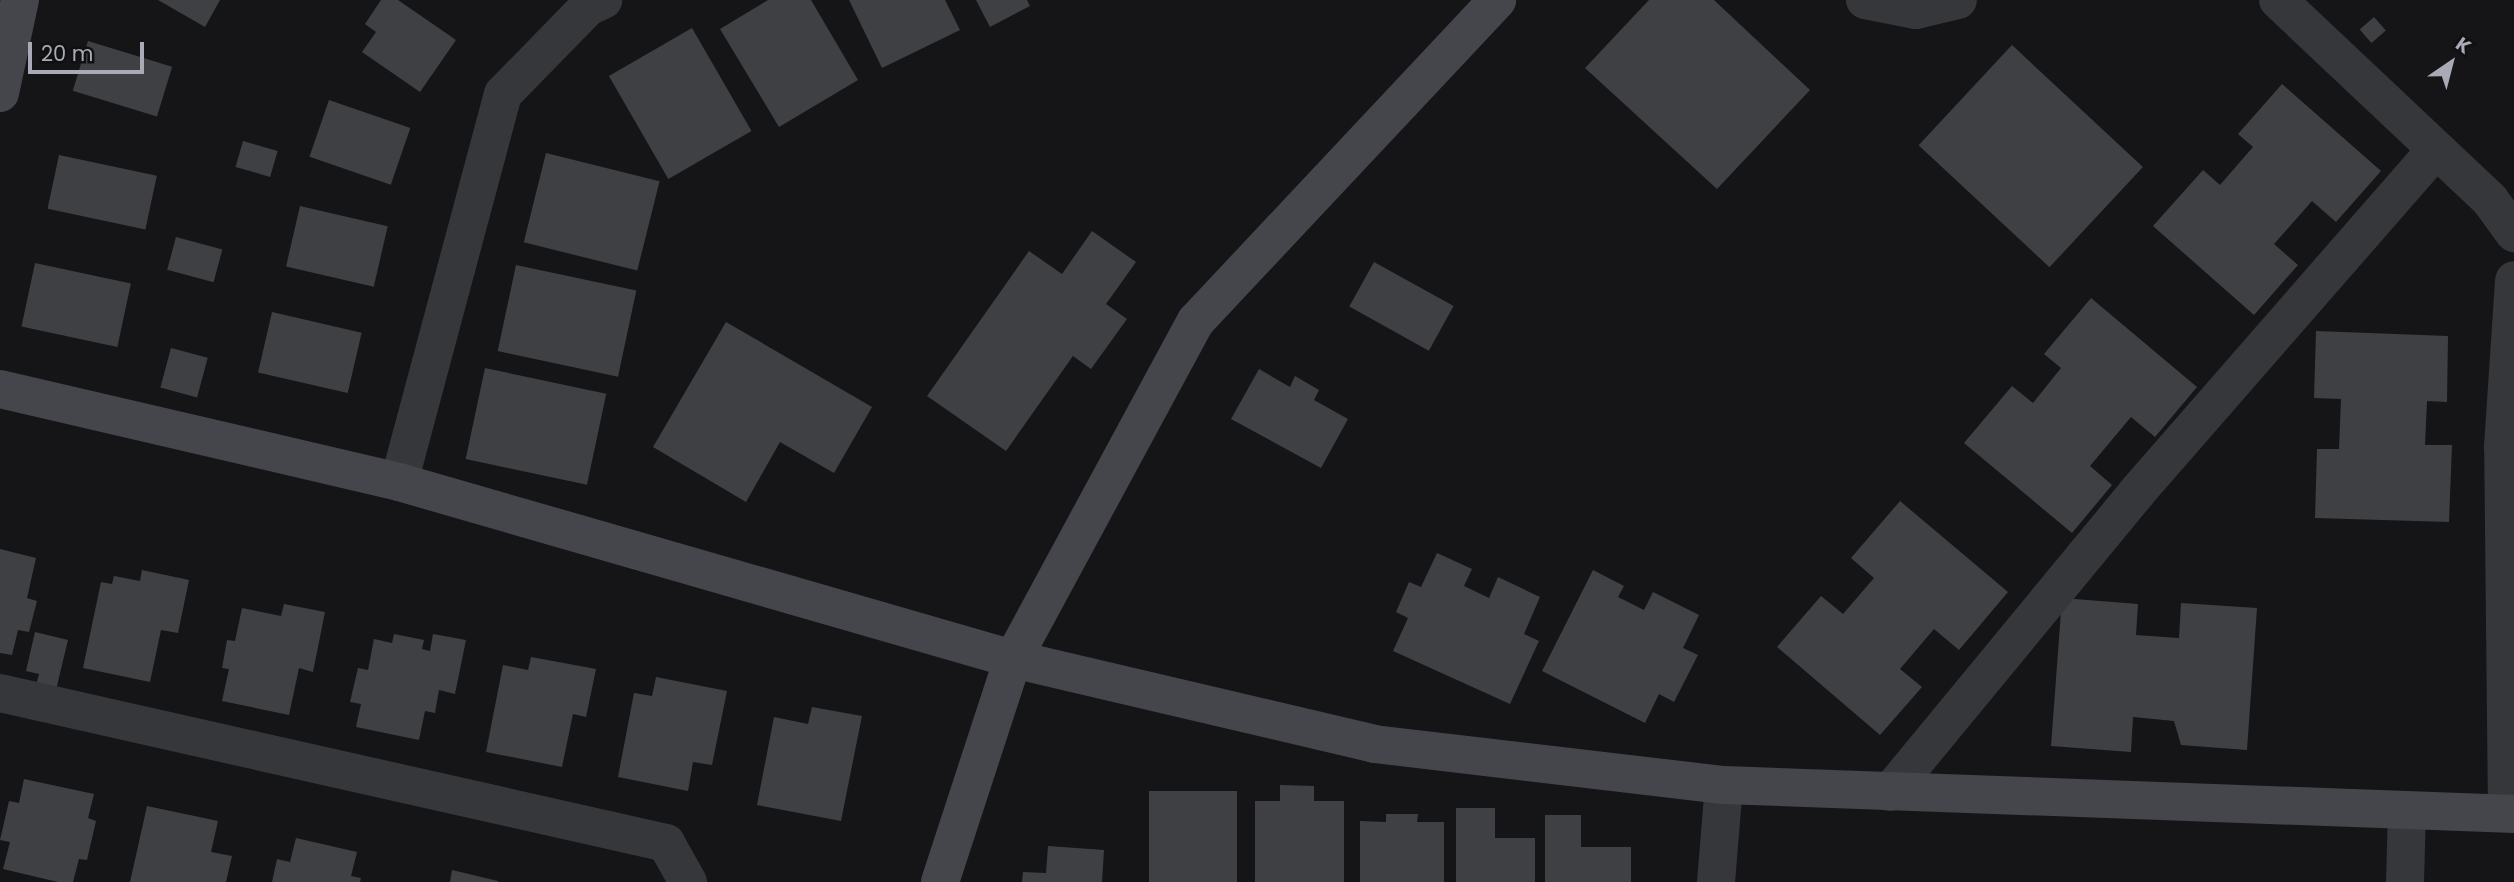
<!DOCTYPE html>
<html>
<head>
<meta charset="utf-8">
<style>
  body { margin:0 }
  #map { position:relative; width:2514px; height:882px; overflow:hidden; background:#151517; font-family:Poppins,sans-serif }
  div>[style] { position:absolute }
  .building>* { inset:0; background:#3f4044; transform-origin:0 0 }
  .street>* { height:38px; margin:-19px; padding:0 19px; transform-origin:19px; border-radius:19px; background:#36373b }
  .secondary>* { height:38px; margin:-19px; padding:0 19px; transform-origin:19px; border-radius:19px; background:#44464b }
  span { translate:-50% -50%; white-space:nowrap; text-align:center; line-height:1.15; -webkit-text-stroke:5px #101012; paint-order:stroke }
  .north { position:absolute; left:2416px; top:28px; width:70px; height:70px; -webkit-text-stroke:5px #101012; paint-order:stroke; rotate:35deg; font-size:19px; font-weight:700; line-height:28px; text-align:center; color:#a8abb6 }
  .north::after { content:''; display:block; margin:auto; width:24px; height:32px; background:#a8abb6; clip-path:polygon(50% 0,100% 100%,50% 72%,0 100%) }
  .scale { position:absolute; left:28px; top:42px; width:116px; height:32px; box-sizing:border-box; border:4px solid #a8abb6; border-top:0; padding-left:9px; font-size:21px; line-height:24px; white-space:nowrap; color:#a8abb6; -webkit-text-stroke:5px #101012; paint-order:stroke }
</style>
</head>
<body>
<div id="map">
  <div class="building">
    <i style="clip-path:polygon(158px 0,220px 0,205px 27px)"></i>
    <i style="clip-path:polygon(381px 0,398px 0,456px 40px,420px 92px,362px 52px,376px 32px,365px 24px)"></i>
    <i style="clip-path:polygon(768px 0,811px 0,858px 80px,779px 127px,720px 29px)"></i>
    <i style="clip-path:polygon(849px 0,945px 0,960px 30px,882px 68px)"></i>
    <i style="clip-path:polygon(976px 0,1027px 0,1030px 6px,990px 27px)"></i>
    <i style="clip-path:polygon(1649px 0,1714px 0,1810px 90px,1717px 189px,1585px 68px)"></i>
    <i style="left:2374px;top:17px;width:18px;height:19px;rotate:49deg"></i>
    <i style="left:692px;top:28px;width:119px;height:96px;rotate:60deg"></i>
    <i style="left:88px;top:41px;width:88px;height:52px;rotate:17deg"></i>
    <i style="left:2012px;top:45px;width:179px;height:137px;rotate:43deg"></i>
    <i style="clip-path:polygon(2282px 84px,2381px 171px,2336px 222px,2312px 201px,2274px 244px,2298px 265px,2254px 315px,2153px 226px,2203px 170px,2220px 185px,2253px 147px,2238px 134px)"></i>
    <i style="left:329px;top:100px;width:86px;height:60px;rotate:19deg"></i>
    <i style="left:243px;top:141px;width:36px;height:27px;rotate:16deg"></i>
    <i style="left:546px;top:153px;width:117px;height:92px;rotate:14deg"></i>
    <i style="left:59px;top:155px;width:100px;height:55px;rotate:12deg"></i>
    <i style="left:300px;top:206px;width:90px;height:62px;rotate:13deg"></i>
    <i style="clip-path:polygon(1092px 231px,1136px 262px,1106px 304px,1127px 319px,1091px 369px,1073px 356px,1006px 451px,927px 396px,1029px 251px,1062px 274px)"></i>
    <i style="left:176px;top:237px;width:48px;height:34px;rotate:15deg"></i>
    <i style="left:1374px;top:262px;width:91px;height:51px;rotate:29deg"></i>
    <i style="left:35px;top:263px;width:98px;height:65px;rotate:12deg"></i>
    <i style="left:516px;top:265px;width:123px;height:88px;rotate:12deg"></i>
    <i style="clip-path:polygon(2091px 298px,2197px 387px,2155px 437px,2131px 417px,2090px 466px,2112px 485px,2072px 533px,1964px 443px,2012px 386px,2033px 403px,2061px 368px,2044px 354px)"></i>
    <i style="left:272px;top:312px;width:92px;height:62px;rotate:13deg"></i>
    <i style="clip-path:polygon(726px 322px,872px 407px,834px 473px,780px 442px,746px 502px,653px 447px)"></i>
    <i style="clip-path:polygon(2316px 331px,2448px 336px,2447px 402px,2427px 401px,2425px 445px,2452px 445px,2449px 522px,2315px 518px,2317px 449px,2339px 449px,2341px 399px,2314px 398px)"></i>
    <i style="left:171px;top:348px;width:38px;height:41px;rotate:15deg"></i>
    <i style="left:485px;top:368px;width:124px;height:93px;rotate:12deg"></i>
    <i style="clip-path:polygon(1259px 369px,1290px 387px,1295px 376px,1319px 390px,1314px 400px,1348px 419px,1321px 468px,1231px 419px)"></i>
    <i style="clip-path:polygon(1900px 501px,2008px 592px,1959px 650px,1934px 629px,1900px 669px,1922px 687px,1880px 735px,1777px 647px,1821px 596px,1843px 614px,1874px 578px,1851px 558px)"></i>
    <i style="clip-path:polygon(0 549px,36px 558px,27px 598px,37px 601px,29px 632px,18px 630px,12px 655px,0 653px)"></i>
    <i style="clip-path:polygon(1437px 553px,1472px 569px,1464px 586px,1489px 598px,1498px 577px,1540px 597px,1524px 634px,1539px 641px,1510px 704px,1393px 651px,1408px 618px,1396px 612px,1409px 582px,1421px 587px)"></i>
    <i style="clip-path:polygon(142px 570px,189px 580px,178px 633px,161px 630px,150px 682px,83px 668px,101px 582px,112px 584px,114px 576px,140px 581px)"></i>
    <i style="clip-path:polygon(1593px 570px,1624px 586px,1618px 597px,1644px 610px,1653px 592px,1699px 615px,1683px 648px,1698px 655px,1674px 702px,1659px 694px,1645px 723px,1542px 671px)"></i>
    <i style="clip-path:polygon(2062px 598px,2138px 604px,2136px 635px,2179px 638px,2181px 603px,2257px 608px,2247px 750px,2181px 745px,2174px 721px,2133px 717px,2131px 752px,2051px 746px)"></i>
    <i style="clip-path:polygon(284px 604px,325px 612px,313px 672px,299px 668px,289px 715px,222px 701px,229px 669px,222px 668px,227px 640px,235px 641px,242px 608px,281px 616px)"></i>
    <i style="clip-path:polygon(35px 632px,68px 640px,55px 694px,35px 689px,39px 674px,26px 671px)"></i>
    <i style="clip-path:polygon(394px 634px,424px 640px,422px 649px,430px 651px,433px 634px,466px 640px,455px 694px,439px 690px,435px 713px,425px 711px,419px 740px,356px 727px,361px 704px,350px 702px,358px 668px,368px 670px,374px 639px,392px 643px)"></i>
    <i style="clip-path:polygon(531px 657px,596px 669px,586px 717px,573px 714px,562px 767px,486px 752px,503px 665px,528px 670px)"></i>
    <i style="clip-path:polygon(656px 677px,727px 691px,712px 765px,693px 762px,688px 791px,618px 777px,634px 693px,652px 696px)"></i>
    <i style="clip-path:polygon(812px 707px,862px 716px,841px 821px,757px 805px,774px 717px,808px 724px)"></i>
    <i style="clip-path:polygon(24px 779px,94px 794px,88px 818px,96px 821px,87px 860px,79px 859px,73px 882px,58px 882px,3px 869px,10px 842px,0 840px,9px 801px,19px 803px)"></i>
    <i style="clip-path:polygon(1280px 785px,1314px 786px,1314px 801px,1344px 801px,1344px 882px,1255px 882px,1255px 801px,1280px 801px)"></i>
    <i style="left:1149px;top:791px;width:88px;height:91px"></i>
    <i style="clip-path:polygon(147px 806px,218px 821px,211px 852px,232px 856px,226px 882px,130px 882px)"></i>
    <i style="clip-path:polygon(1456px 808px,1495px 808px,1495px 838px,1535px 838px,1535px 882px,1456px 882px)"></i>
    <i style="clip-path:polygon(1386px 814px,1418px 814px,1417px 822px,1444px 822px,1444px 882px,1360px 882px,1360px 821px,1386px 822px)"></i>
    <i style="clip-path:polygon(1545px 815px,1581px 815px,1581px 847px,1631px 847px,1631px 882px,1545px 882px)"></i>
    <i style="clip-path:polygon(296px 838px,357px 852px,351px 876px,361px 878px,360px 882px,272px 882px,277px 859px,290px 862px)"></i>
    <i style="clip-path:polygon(1048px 846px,1104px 850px,1102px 882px,1022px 882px,1023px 872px,1046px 873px)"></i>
    <i style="clip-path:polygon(452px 870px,498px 881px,498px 882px,450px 882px)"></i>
  </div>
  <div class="street">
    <i style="left:1865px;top:0;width:52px;rotate:11.1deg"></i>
    <i style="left:1916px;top:10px;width:43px;rotate:-13.4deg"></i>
    <i style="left:2278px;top:0;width:291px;rotate:43.3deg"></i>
    <i style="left:2490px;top:200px;width:41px;rotate:54deg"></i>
    <i style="left:399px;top:482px;width:402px;rotate:-75deg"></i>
    <i style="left:503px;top:94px;width:122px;rotate:-45.7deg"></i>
    <i style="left:588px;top:7px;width:17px;rotate:-25deg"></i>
    <i style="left:0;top:693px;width:683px;rotate:12.69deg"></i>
    <i style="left:666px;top:843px;width:45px;rotate:60.6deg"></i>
    <i style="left:1890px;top:792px;width:390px;rotate:-50.5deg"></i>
    <i style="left:2138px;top:491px;width:452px;rotate:-48.9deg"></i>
    <i style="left:2507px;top:813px;width:366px;rotate:-90.6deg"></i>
    <i style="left:2503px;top:447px;width:167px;rotate:-86.2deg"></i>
    <i style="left:1716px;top:882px;width:97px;rotate:-85.3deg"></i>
    <i style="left:2405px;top:882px;width:72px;rotate:-88.4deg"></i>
  </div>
  <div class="secondary">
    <i style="left:0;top:93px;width:95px;rotate:-77.9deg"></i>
    <i style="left:0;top:389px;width:410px;rotate:13.1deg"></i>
    <i style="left:399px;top:482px;width:639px;rotate:16.08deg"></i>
    <i style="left:1013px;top:659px;width:371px;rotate:13.2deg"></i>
    <i style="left:1374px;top:744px;width:352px;rotate:6.7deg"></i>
    <i style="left:1724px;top:785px;width:791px;rotate:2.1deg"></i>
    <i style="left:940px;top:882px;width:235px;rotate:-71.9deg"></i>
    <i style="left:1013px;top:659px;width:384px;rotate:-61.6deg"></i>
    <i style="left:1196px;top:321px;width:440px;rotate:-46.8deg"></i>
  </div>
  <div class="north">K</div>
  <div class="scale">20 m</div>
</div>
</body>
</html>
